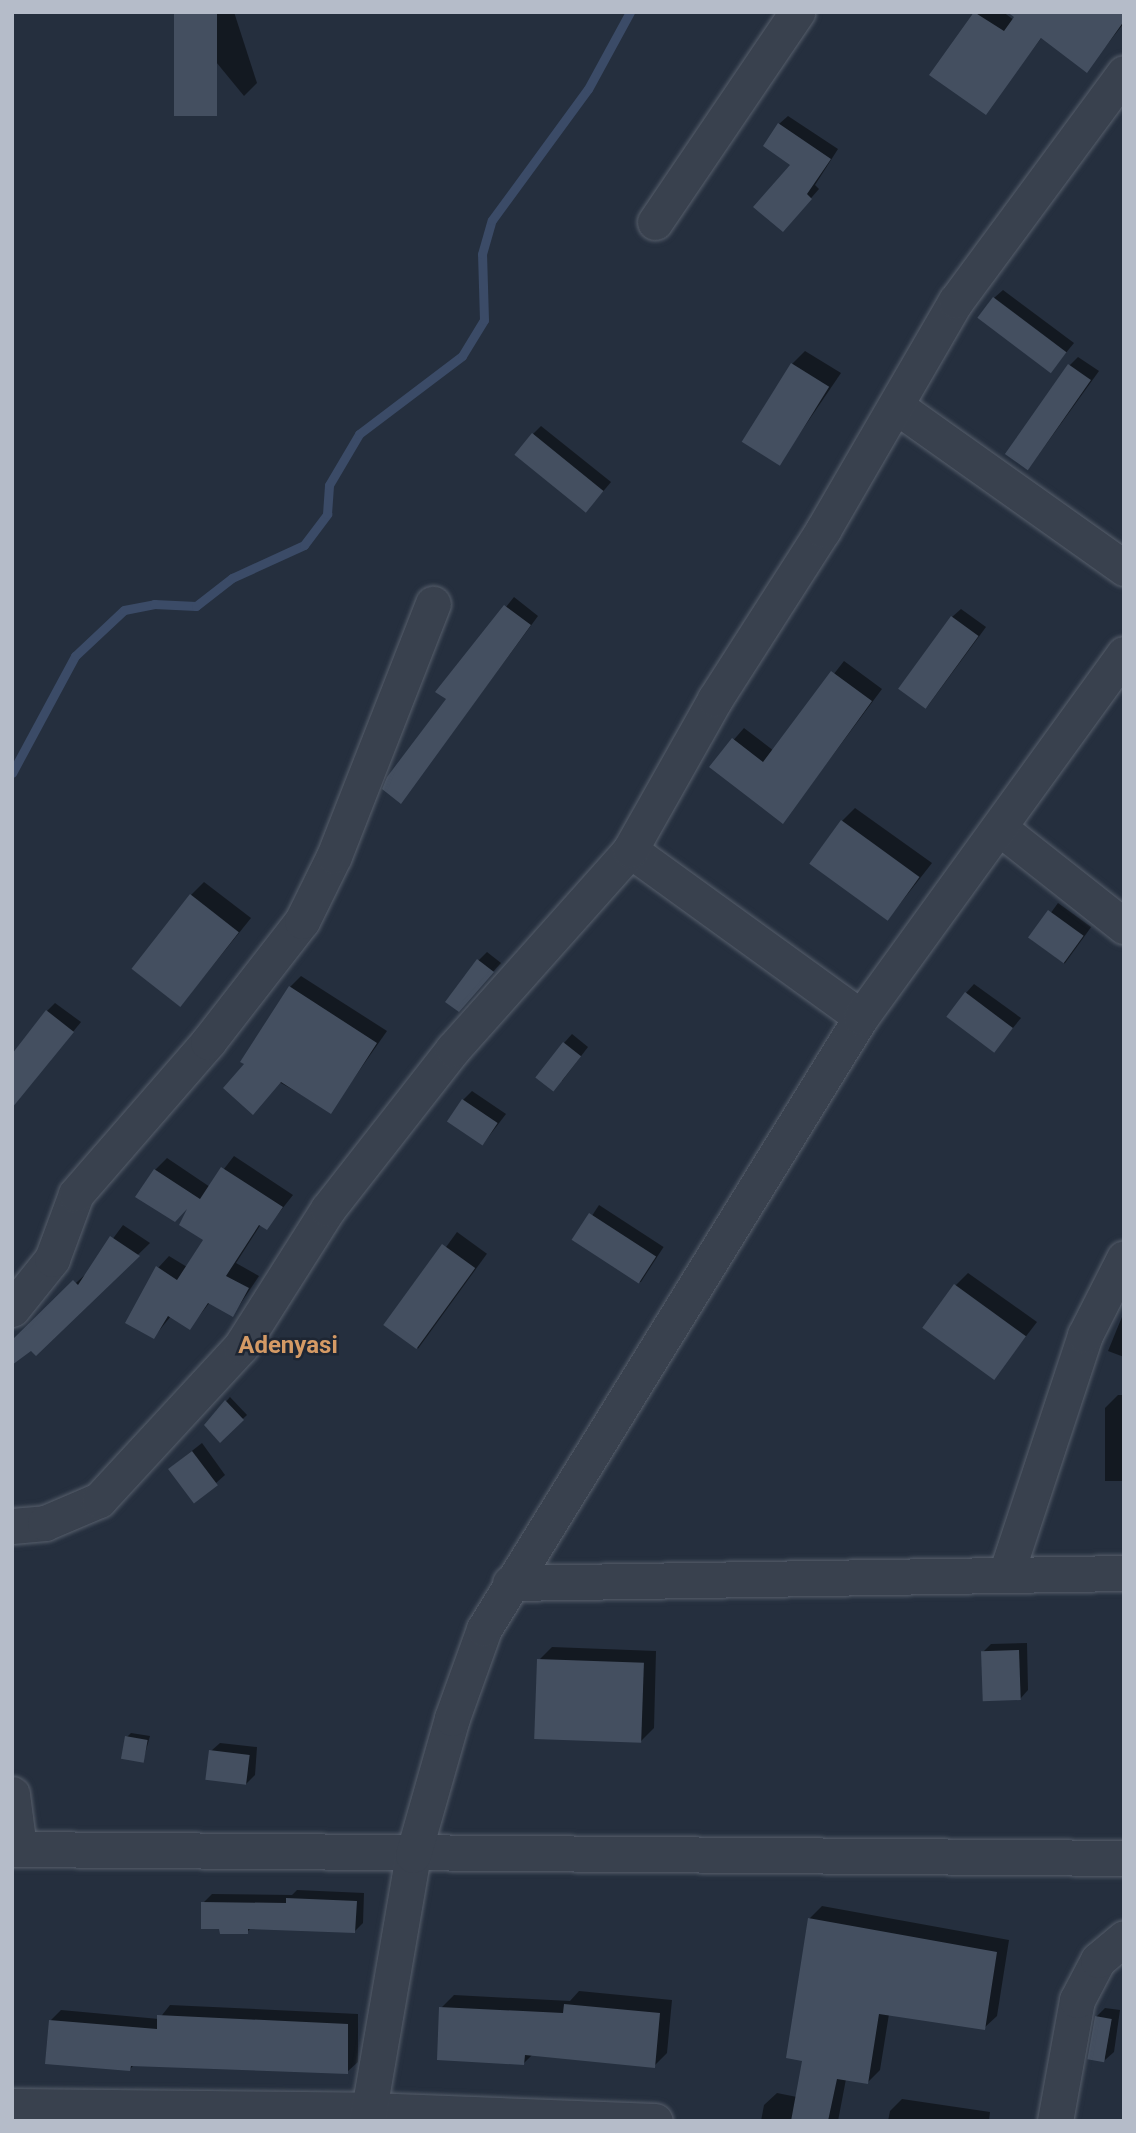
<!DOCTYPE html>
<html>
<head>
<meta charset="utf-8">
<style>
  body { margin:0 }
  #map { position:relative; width:1136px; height:2133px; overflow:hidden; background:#252f3e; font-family:Roboto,sans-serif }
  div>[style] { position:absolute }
  .shadow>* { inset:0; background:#0007; transform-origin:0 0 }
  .stream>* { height:9px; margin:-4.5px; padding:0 4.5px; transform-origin:4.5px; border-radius:4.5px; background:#3b4b67 }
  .building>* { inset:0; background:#444f60; transform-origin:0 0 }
  .roads { filter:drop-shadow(0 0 2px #575f6c) drop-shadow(0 0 2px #575f6c) }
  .minor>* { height:35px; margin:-17.5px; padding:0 17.5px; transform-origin:17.5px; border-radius:17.5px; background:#39414e }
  span { translate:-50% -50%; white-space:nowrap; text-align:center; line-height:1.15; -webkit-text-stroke:5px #1e2633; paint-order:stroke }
  .district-label { font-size:24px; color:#d49a65; font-weight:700 }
  .frame { position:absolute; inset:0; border:14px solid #b5bcc9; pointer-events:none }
</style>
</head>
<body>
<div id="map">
  <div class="shadow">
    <i style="clip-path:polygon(175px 12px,234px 12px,257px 83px,244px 96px)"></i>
    <i style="clip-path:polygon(976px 12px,1003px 12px,1014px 20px,1124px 12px,1124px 23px,1087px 70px,1042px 37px,986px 112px,932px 75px)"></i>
    <i style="clip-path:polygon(788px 116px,838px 149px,815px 185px,819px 189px,791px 221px,793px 164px,779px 124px)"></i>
    <i style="clip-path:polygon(1003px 290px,1074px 343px,1051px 371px,994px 298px)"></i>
    <i style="clip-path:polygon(805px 351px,841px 373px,779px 464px,792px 364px)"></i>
    <i style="clip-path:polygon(1078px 357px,1099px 371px,1029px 468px,1070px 365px)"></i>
    <i style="clip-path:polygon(541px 426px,611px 482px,595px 501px,533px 434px)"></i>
    <i style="clip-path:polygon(514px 597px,538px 616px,401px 802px,449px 699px,438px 691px)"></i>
    <i style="clip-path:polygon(961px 609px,986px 627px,927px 707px,952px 617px)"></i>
    <i style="clip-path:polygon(844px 661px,882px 689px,783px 822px,711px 766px,744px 728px,774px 751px)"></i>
    <i style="clip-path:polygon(855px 808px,932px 863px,888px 919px,842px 821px)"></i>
    <i style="clip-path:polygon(204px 882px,251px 918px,181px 1005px,191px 895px)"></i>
    <i style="left:1058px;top:903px;width:41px;height:45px;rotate:36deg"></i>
    <i style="clip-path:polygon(487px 952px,501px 963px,467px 1001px,478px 961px)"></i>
    <i style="clip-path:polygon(301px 976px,387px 1031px,331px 1111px,247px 1064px,290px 987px)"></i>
    <i style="clip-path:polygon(974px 984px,1021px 1018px,994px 1051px,966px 993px)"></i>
    <i style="clip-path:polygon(55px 1003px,81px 1022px,12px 1106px,47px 1011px)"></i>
    <i style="clip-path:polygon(572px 1034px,588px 1047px,562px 1081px,564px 1043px)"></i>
    <i style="clip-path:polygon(472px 1091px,506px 1114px,483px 1144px,463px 1100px)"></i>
    <i style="clip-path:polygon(234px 1156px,293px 1195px,267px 1228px,261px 1224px,236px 1263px,259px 1276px,233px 1315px,210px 1302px,190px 1328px,171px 1316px,154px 1337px,158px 1268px,169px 1256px,187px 1267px,205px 1239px,193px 1203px,155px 1170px,167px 1158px,210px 1187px)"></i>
    <i style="left:599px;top:1205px;width:77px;height:42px;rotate:33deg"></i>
    <i style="clip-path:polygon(123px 1225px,150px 1243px,36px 1354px,18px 1336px,89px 1271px)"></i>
    <i style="left:457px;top:1232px;width:37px;height:117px;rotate:36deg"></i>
    <i style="clip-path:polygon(968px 1273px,1037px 1322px,994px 1378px,955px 1286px)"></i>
    <i style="clip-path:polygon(1124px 1312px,1124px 1357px,1108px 1351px)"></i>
    <i style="clip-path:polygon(1118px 1395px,1124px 1395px,1124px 1481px,1105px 1481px,1105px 1408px)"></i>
    <i style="clip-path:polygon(230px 1397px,247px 1415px,220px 1440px,206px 1425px)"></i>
    <i style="clip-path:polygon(202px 1443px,225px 1475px,216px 1483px,169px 1469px)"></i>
    <i style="clip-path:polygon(1027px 1643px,1028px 1690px,1020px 1699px,983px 1652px,991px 1644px)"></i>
    <i style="clip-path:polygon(552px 1647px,656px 1651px,654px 1728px,641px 1741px,539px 1660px)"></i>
    <i style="clip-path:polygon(131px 1733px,150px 1736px,143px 1761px,127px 1737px)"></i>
    <i style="clip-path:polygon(220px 1743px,257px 1747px,255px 1775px,246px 1784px,211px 1751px)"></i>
    <i style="clip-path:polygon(297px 1890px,364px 1893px,363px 1923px,355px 1931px,252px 1927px,247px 1932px,203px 1903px,212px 1894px,292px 1895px)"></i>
    <i style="clip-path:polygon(822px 1906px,1009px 1940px,997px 2016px,984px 2028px,889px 2014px,880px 2070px,867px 2083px,846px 2079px,838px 2121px,761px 2121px,764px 2105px,777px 2093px,797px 2097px,804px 2060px,809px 1919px)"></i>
    <i style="clip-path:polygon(579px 1991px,672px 2000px,667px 2053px,654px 2066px,533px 2054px,524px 2063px,441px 2008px,454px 1995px,570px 2001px)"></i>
    <i style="clip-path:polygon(170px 2005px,358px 2014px,358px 2062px,347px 2072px,134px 2065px,130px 2069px,50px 2021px,61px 2010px,159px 2019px)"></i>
    <i style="clip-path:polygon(1105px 2008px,1120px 2010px,1114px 2052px,1105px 2060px,1096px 2017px)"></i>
    <i style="clip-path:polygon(902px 2099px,990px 2112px,989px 2121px,888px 2121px,890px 2111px)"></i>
  </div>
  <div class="stream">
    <i style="left:12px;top:773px;width:133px;rotate:-61.7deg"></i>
    <i style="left:75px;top:656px;width:67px;rotate:-43.2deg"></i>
    <i style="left:124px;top:610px;width:31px;rotate:-11deg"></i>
    <i style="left:154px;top:604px;width:42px;rotate:2.7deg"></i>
    <i style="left:196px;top:606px;width:46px;rotate:-37.9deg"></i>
    <i style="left:232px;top:578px;width:79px;rotate:-24.6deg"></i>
    <i style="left:304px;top:545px;width:39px;rotate:-53deg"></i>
    <i style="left:327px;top:514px;width:29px;rotate:-86deg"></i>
    <i style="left:329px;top:485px;width:59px;rotate:-59.5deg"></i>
    <i style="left:359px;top:434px;width:129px;rotate:-37.1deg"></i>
    <i style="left:462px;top:356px;width:42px;rotate:-58.6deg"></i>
    <i style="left:484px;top:320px;width:66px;rotate:-91.7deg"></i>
    <i style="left:482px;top:254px;width:35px;rotate:-74deg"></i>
    <i style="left:492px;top:220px;width:162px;rotate:-53.8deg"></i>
    <i style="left:588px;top:89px;width:88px;rotate:-61.4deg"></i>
  </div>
  <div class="building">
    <i style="left:174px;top:12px;width:43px;height:104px"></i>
    <i style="clip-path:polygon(974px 12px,1004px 31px,1014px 17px,1007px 12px,1124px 12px,1124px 21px,1087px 73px,1041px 38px,986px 115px,929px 75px)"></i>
    <i style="clip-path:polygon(778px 123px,831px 159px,807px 194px,812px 199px,783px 232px,753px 207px,790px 165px,763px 146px)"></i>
    <i style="left:993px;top:297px;width:92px;height:26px;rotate:37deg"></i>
    <i style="left:791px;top:363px;width:45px;height:93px;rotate:32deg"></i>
    <i style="left:1068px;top:364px;width:28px;height:110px;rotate:35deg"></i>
    <i style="left:532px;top:433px;width:92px;height:28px;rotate:39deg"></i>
    <i style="clip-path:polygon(504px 605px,531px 625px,401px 804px,382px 789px,387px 777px,446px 699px,435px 692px)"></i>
    <i style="left:951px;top:616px;width:34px;height:90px;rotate:36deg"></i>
    <i style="clip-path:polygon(831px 671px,872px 701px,783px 824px,709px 767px,732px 738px,763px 762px)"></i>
    <i style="left:841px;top:820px;width:97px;height:54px;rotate:36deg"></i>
    <i style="left:190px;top:894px;width:62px;height:95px;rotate:38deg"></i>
    <i style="left:1048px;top:910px;width:44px;height:34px;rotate:36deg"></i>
    <i style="clip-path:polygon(477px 959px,494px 972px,459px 1012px,445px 1002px)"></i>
    <i style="clip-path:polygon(289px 986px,377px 1043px,331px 1114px,281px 1082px,253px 1115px,223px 1088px,244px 1064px,240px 1062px)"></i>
    <i style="left:965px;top:992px;width:60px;height:31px;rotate:37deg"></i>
    <i style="clip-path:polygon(46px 1010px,74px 1032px,12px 1108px,12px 1054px)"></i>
    <i style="left:563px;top:1042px;width:23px;height:45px;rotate:38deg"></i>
    <i style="left:462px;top:1099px;width:43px;height:27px;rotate:34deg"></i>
    <i style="clip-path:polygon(221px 1167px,283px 1207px,267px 1230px,259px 1225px,226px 1276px,249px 1288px,233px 1317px,208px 1303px,190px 1330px,168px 1316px,154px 1339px,125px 1323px,156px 1266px,177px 1280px,203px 1240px,179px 1225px,187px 1209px,175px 1222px,135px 1197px,154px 1169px,200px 1199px)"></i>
    <i style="left:589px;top:1213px;width:80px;height:32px;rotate:33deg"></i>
    <i style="clip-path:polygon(110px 1236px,140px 1256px,36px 1356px,31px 1351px,12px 1365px,12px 1340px,73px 1280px,78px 1285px)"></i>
    <i style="left:442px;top:1244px;width:41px;height:100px;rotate:36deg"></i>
    <i style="left:954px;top:1284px;width:89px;height:54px;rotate:36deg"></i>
    <i style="clip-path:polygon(225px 1400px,244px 1420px,220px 1443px,204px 1425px)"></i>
    <i style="left:192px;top:1451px;width:43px;height:30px;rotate:53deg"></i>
    <i style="left:1019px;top:1650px;width:50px;height:38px;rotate:88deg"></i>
    <i style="left:537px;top:1659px;width:107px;height:80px;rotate:2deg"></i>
    <i style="left:125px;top:1736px;width:23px;height:23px;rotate:10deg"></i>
    <i style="left:209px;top:1750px;width:41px;height:30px;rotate:7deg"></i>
    <i style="clip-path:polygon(286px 1898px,357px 1901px,355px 1933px,248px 1929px,248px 1934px,220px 1934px,219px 1929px,201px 1929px,201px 1902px,286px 1903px)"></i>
    <i style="clip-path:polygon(808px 1918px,997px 1952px,985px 2030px,879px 2014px,868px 2084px,837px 2079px,828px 2121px,791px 2121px,802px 2061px,786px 2058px)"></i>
    <i style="clip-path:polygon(564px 2004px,660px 2013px,655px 2068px,525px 2055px,524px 2065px,437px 2060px,439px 2007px,563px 2013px)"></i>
    <i style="clip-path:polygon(157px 2015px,348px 2024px,348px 2074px,131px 2066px,130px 2071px,45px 2064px,49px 2020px,157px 2029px)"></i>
    <i style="left:1095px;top:2016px;width:17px;height:44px;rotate:10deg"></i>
  </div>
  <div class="roads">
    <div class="minor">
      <i style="left:655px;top:222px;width:254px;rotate:-55.9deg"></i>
      <i style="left:896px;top:406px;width:280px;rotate:35.4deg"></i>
      <i style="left:1001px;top:829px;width:157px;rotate:38.3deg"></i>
      <i style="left:630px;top:850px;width:285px;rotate:35.9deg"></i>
      <i style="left:12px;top:1309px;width:64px;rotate:-51.3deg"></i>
      <i style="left:52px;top:1259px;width:69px;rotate:-69.7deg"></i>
      <i style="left:76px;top:1194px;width:201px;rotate:-49deg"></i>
      <i style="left:208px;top:1042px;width:153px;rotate:-52.2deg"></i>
      <i style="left:302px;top:921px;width:72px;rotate:-63.8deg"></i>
      <i style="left:334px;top:856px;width:271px;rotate:-68.6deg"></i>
      <i style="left:12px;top:1526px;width:33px;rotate:-5deg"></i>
      <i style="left:45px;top:1523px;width:59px;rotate:-23.1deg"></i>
      <i style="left:99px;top:1500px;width:209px;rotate:-47.3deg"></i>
      <i style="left:241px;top:1346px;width:162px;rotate:-57.6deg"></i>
      <i style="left:328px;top:1209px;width:203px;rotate:-52deg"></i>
      <i style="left:453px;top:1049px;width:266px;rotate:-48.3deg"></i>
      <i style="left:630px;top:850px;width:173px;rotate:-60.6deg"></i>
      <i style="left:715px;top:699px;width:201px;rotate:-57.4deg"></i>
      <i style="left:823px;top:530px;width:265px;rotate:-59.9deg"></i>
      <i style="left:956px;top:301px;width:283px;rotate:-53.6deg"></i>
      <i style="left:1006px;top:1574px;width:252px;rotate:-71.7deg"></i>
      <i style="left:1085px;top:1335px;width:86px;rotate:-63.1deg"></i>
      <i style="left:510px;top:1583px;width:614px;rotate:-0.93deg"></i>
      <i style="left:12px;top:1794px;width:54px;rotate:82.6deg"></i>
      <i style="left:12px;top:1849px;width:1112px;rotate:0.46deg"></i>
      <i style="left:12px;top:2106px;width:357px;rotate:0.6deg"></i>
      <i style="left:369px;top:2110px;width:286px;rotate:2.2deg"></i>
      <i style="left:367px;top:2121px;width:270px;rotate:-80.2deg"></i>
      <i style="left:413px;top:1855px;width:142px;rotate:-74.1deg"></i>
      <i style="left:452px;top:1718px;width:95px;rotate:-70.2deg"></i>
      <i style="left:484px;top:1629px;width:719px;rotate:-58.37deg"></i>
      <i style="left:861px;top:1017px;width:448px;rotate:-54.1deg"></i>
      <i style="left:1055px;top:2121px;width:123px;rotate:-79.7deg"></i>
      <i style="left:1077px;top:2000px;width:45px;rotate:-62.3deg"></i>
      <i style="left:1098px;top:1960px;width:34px;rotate:-40deg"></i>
    </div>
  </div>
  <div class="district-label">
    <span style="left:288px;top:1346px">Adenyasi</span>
  </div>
  <div class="frame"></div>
</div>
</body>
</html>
